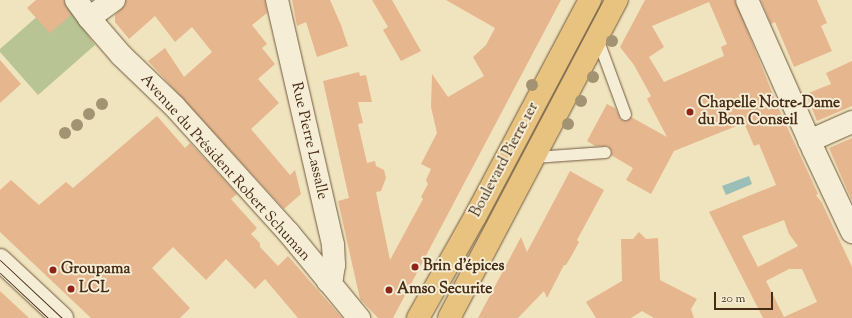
<!DOCTYPE html>
<html>
<head>
<meta charset="utf-8">
<style>
  body { margin:0 }
  #map { position:relative; width:852px; height:318px; overflow:hidden; background:#f0e4be; font-family:"Sorts Mill Goudy",serif }
  div>[style] { position:absolute }
  .green>* { inset:0; background:#b8c493 }
  .water>* { inset:0; background:#9bbeb7 }
  .building>* { inset:0; background:#e6b68e }
  .roads { filter:drop-shadow(0 0 1px #70593f) drop-shadow(0 0 1px #70593f) }
  .lane>* { height:11px; margin:-5.5px; padding:0 5.5px; transform-origin:5.5px; border-radius:5.5px; background:#f5edd5 }
  .street>* { height:22px; margin:-11px; padding:0 11px; transform-origin:11px; border-radius:11px; background:#f5edd5 }
  .secondary>* { height:22px; margin:-11px; padding:0 11px; transform-origin:11px; border-radius:11px; background:#f5edd5 }
  .primary>* { height:22px; margin:-11px; padding:0 11px; transform-origin:11px; border-radius:11px; background:#e8c27f }
  .tram>* { height:1px; margin:-0.5px; padding:0 0.5px; transform-origin:0.5px; border-radius:0.5px; background:#462b15 }
  .trees>* { width:12px; height:12px; margin:-6px; border-radius:50%; background:#a29372 }
  .dots>* { width:11px; height:11px; translate:-50% -50%; box-sizing:border-box; border:2px solid #f5edd5; border-radius:50% }
  span { translate:-50% -50%; white-space:nowrap; text-align:center; line-height:1.15; -webkit-text-stroke:4px #f5edd5; paint-order:stroke }
  .poi-label { font-size:15px; color:#462b15; font-weight:700 }
  .left { translate:0 -50%; text-align:left }
  .street-label { font-size:15px; color:#462b15 }
  .scale { position:absolute; left:714px; top:292px; width:59px; height:18px; box-sizing:border-box; border:2px solid #462b15; border-top:0; padding-left:5px; font-size:12px; line-height:14px; white-space:nowrap; color:#462b15; -webkit-text-stroke:3px #f5edd5; paint-order:stroke }
</style>
</head>
<body>
<div id="map">
  <div class="green">
    <i style="clip-path:polygon(56px 0,63px 0,95px 45px,38px 95px,0 52px,0 49px)"></i>
  </div>
  <div class="water">
    <i style="clip-path:polygon(749px 176px,752px 184px,726px 195px,722px 186px)"></i>
  </div>
  <div class="building">
    <i style="clip-path:polygon(36px 0,63px 0,71px 15px,50px 33px,27px 8px)"></i>
    <i style="clip-path:polygon(126px 0,265px 0,267px 13px,252px 25px,267px 44px,262px 48px,275px 64px,258px 79px,279px 103px,251px 129px,290px 175px,295px 170px,301px 194px,284px 209px,148px 61px,165px 48px,184px 77px,212px 52px,192px 27px,175px 42px,155px 16px,129px 39px,115px 22px,115px 15px,125px 5px)"></i>
    <i style="clip-path:polygon(292px 0,330px 0,341px 25px,348px 46px,317px 57px,306px 22px,297px 26px)"></i>
    <i style="clip-path:polygon(372px 0,392px 0,421px 51px,401px 61px,383px 30px,388px 27px)"></i>
    <i style="clip-path:polygon(446px 0,561px 0,393px 318px,378px 318px,360px 299px,338px 201px,349px 198px,323px 81px,359px 72px,360px 76px,366px 75px,372px 102px,358px 102px,363px 123px,358px 124px,367px 163px,375px 161px,376px 166px,384px 170px,386px 178px,381px 191px,376px 192px,390px 260px,423px 199px,421px 197px,428px 184px,426px 180px,431px 169px,421px 164px,437px 133px,431px 107px,432px 74px,448px 97px,484px 76px,473px 57px,486px 45px,495px 28px)"></i>
    <i style="clip-path:polygon(evenodd,645px 0,735px 0,778px 107px,818px 194px,816px 195px,822px 203px,852px 267px,852px 318px,763px 318px,709px 212px,776px 185px,759px 144px,754px 146px,744px 123px,674px 151px,651px 194px,626px 180px,633px 168px,611px 155px,612px 151px,608px 146px,595px 146px,587px 141px,607px 104px,615px 108px,621px 120px,627px 121px,631px 117px,667px 137px,647px 99px,651px 96px,634px 65px,620px 47px,645px 0,709px 2px,727px 44px,721px 47px,724px 56px,664px 82px,649px 57px,664px 47px,652px 26px,709px 2px,645px 0,784px 220px,789px 234px,798px 246px,758px 267px,742px 236px,784px 220px,645px 0,789px 269px,802px 269px,817px 302px,784px 317px,766px 281px,789px 269px)"></i>
    <i style="clip-path:polygon(761px 0,817px 0,827px 23px,821px 26px,832px 51px,794px 67px,775px 22px,771px 24px)"></i>
    <i style="clip-path:polygon(0 60px,21px 84px,0 103px)"></i>
    <i style="clip-path:polygon(852px 61px,852px 106px,817px 121px,806px 94px,831px 84px,826px 73px)"></i>
    <i style="clip-path:polygon(157px 116px,185px 148px,190px 143px,237px 194px,231px 199px,257px 228px,251px 234px,260px 243px,260px 247px,278px 266px,288px 256px,342px 318px,298px 318px,265px 279px,255px 289px,226px 259px,206px 280px,173px 247px,152px 268px,190px 308px,180px 318px,91px 318px,0 232px,0 190px,11px 180px,39px 205px,66px 182px,73px 188px)"></i>
    <i style="clip-path:polygon(852px 138px,852px 201px,829px 148px)"></i>
    <i style="clip-path:polygon(570px 171px,604px 190px,577px 240px,579px 242px,572px 255px,566px 265px,564px 265px,547px 298px,544px 291px,518px 318px,478px 318px,521px 237px,527px 252px)"></i>
    <i style="clip-path:polygon(639px 232px,646px 239px,658px 238px,660px 280px,697px 299px,691px 309px,694px 318px,654px 318px,642px 311px,631px 318px,596px 318px,586px 302px,622px 281px,621px 239px,633px 239px)"></i>
    <i style="clip-path:polygon(0 291px,29px 318px,0 318px)"></i>
  </div>
  <div class="roads">
    <div class="lane">
      <i style="left:597px;top:38px;width:81px;rotate:69.8deg"></i>
      <i style="left:534px;top:157px;width:71px;rotate:-4deg"></i>
    </div>
    <div class="street">
      <i style="left:76px;top:0;width:22px;rotate:54deg"></i>
      <i style="left:89px;top:18px;width:49px;rotate:49.1deg"></i>
      <i style="left:121px;top:55px;width:75px;rotate:43.9deg"></i>
      <i style="left:175px;top:107px;width:169px;rotate:47.9deg"></i>
      <i style="left:288px;top:232px;width:112px;rotate:50.5deg"></i>
      <i style="left:277px;top:0;width:251px;rotate:77.1deg"></i>
      <i style="left:333px;top:245px;width:20px;rotate:87deg"></i>
      <i style="left:334px;top:265px;width:12px;rotate:99deg"></i>
      <i style="left:332px;top:277px;width:6px;rotate:135deg"></i>
      <i style="left:747px;top:0;width:163px;rotate:66.1deg"></i>
      <i style="left:813px;top:149px;width:92px;rotate:64.8deg"></i>
      <i style="left:89px;top:18px;width:31px;rotate:-36deg"></i>
      <i style="left:809px;top:141px;width:47px;rotate:-23.8deg"></i>
    </div>
    <div class="secondary">
      <i style="left:0;top:260px;width:85px;rotate:43.1deg"></i>
    </div>
    <div class="primary">
      <i style="left:418px;top:318px;width:116px;rotate:-60.6deg"></i>
      <i style="left:475px;top:217px;width:246px;rotate:-62.1deg"></i>
      <i style="left:449px;top:318px;width:360px;rotate:-62.2deg"></i>
    </div>
  </div>
  <div class="tram">
    <i style="left:0;top:260px;width:85px;rotate:43.1deg"></i>
    <i style="left:0;top:273px;width:66px;rotate:43.2deg"></i>
  </div>
  <div class="trees">
    <i style="left:612px;top:41px"></i>
    <i style="left:593px;top:77px"></i>
    <i style="left:532px;top:85px"></i>
    <i style="left:581px;top:101px"></i>
    <i style="left:102px;top:104px"></i>
    <i style="left:89px;top:114px"></i>
    <i style="left:568px;top:124px"></i>
    <i style="left:77px;top:125px"></i>
    <i style="left:65px;top:133px"></i>
  </div>
  <div class="dots">
    <i style="left:690px;top:112px;background:#8f2418"></i>
    <i style="left:415px;top:267px;background:#8f2418"></i>
    <i style="left:53px;top:270px;background:#8f2418"></i>
    <i style="left:71px;top:289px;background:#8f2418"></i>
    <i style="left:389px;top:290px;background:#8f2418"></i>
  </div>
  <div class="poi-label">
    <span class="left" style="left:698px;top:112px">Chapelle Notre-Dame<br>du Bon Conseil</span>
    <span class="left" style="left:423px;top:267px">Brin d’épices</span>
    <span class="left" style="left:61px;top:270px">Groupama</span>
    <span class="left" style="left:79px;top:289px">LCL</span>
    <span class="left" style="left:397px;top:290px">Amso Securite</span>
  </div>
  <div class="street-label">
    <span style="left:309px;top:141px;rotate:77deg">Rue Pierre Lassalle</span>
    <span style="left:505px;top:160px;rotate:-62deg">Boulevard Pierre 1er</span>
    <span style="left:225px;top:168px;rotate:48deg">Avenue du Président Robert Schuman</span>
  </div>
  <div class="scale">20 m</div>
</div>
</body>
</html>
